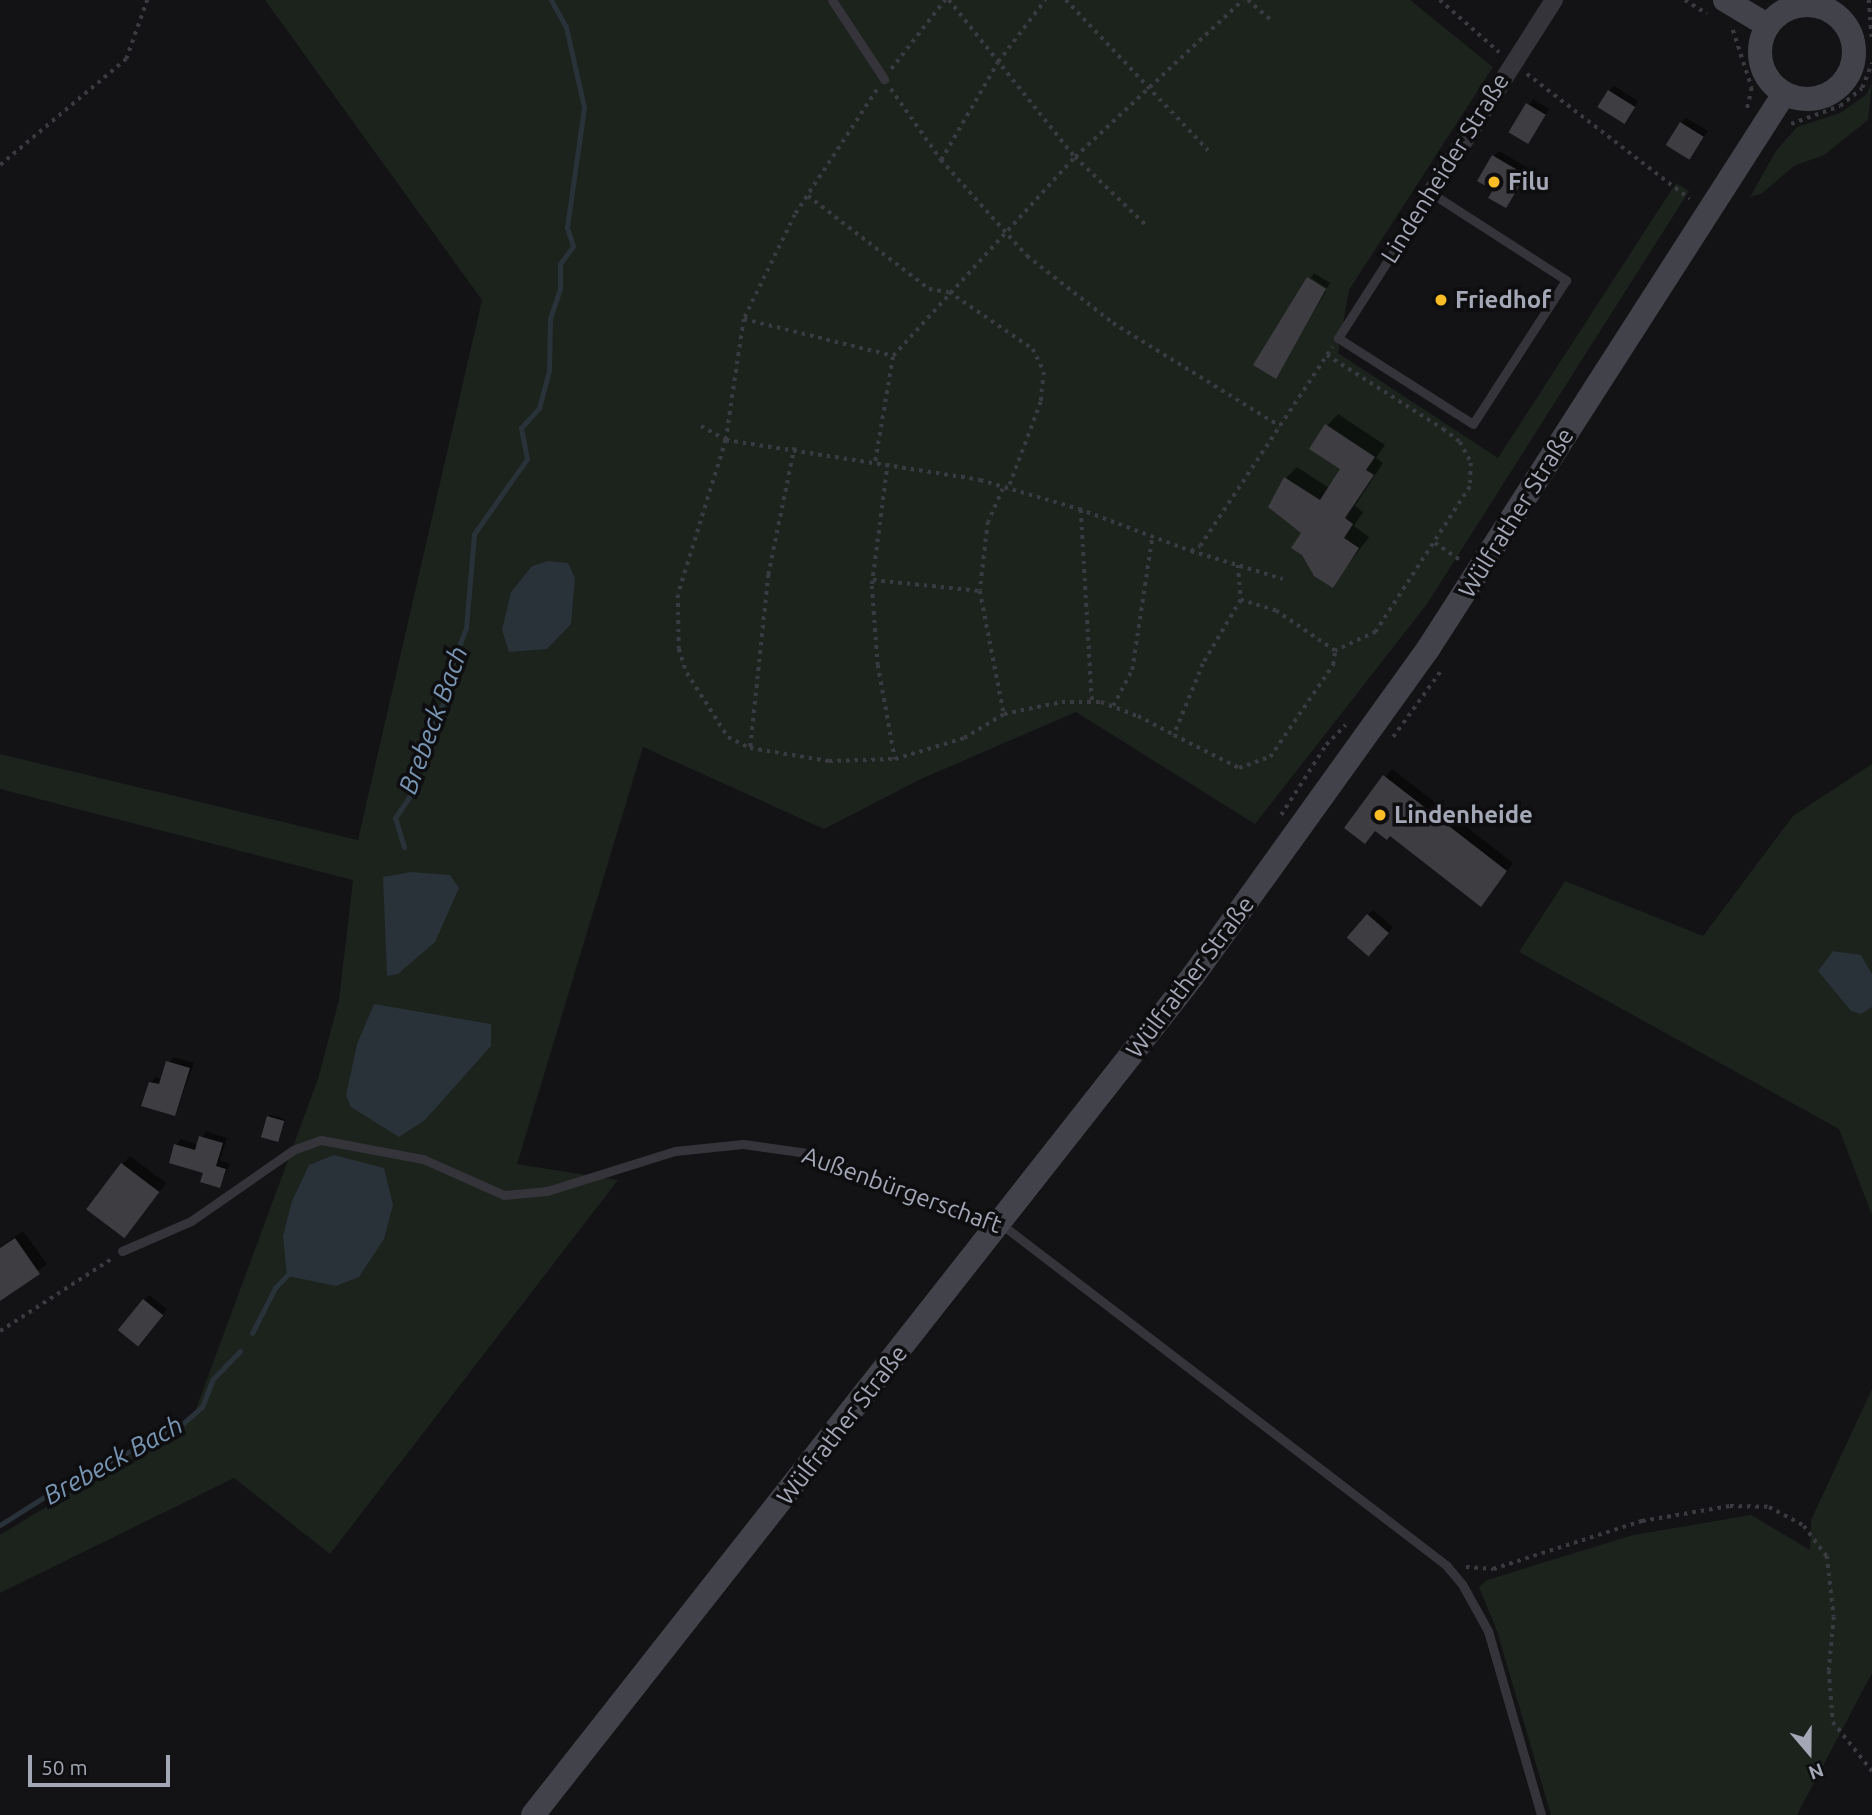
<!DOCTYPE html>
<html>
<head>
<meta charset="utf-8">
<style>
  body { margin:0 }
  #map { position:relative; width:1872px; height:1815px; overflow:hidden; background:#131315; font-family:Ubuntu,sans-serif }
  div>[style] { position:absolute }
  .green>* { inset:0; background:#1b231c }
  .water>* { inset:0; background:#293139 }
  .shadow>* { inset:0; background:#0007; transform-origin:0 0 }
  .stream>* { height:5px; margin:-2.5px; padding:0 2.5px; transform-origin:2.5px; border-radius:2.5px; background:#293139 }
  .building>* { inset:0; background:#3d3d42; transform-origin:0 0 }
  .path>* { height:3.5px; margin-top:-1.75px; transform-origin:0; background:repeating-linear-gradient(90deg,#3a3b41 0 3.5px,transparent 0 8.5px) }
  .service>* { height:9px; margin:-4.5px; padding:0 4.5px; transform-origin:4.5px; border-radius:4.5px; background:#34343a }
  .minor>* { height:18px; margin:-9px; padding:0 9px; transform-origin:9px; border-radius:9px; background:#34343a }
  .secondary>* { height:24px; margin:-12px; padding:0 12px; transform-origin:12px; border-radius:12px; background:#42434a }
  .secondary>.ring { margin:-12px; padding:0; box-sizing:content-box; background:none; border:24px solid #42434a; border-radius:50% }
  .dots>* { width:19px; height:19px; translate:-50% -50%; box-sizing:border-box; border:4px solid #0e0e10; border-radius:50% }
  span { translate:-50% -50%; white-space:nowrap; text-align:center; line-height:1.15; -webkit-text-stroke:7px #0e0e10; paint-order:stroke }
  .street-label { font-size:24px; color:#a4a8b6 }
  .poi-label { font-size:24px; color:#a4a8b6; font-weight:700 }
  .left { translate:0 -50%; text-align:left }
  .water-label { font-size:26px; color:#7895b3; font-style:italic }
  .north { position:absolute; left:1774px; top:1717px; width:70px; height:70px; -webkit-text-stroke:5px #0e0e10; paint-order:stroke; rotate:160deg; font-size:19px; font-weight:700; line-height:28px; text-align:center; color:#a4a8b6 }
  .north::after { content:''; display:block; margin:auto; width:24px; height:32px; background:#a4a8b6; clip-path:polygon(50% 0,100% 100%,50% 72%,0 100%) }
  .scale { position:absolute; left:28px; top:1755px; width:142px; height:32px; box-sizing:border-box; border:4px solid #a4a8b6; border-top:0; padding-left:9px; font-size:21px; line-height:24px; white-space:nowrap; color:#a4a8b6; -webkit-text-stroke:5px #0e0e10; paint-order:stroke }
</style>
</head>
<body>
<div id="map">
  <div class="green">
    <i style="clip-path:polygon(265px 0,1410px 0,1493px 67px,1349px 290px,1338px 353px,1498px 458px,1676px 183px,1689px 191px,1427px 604px,1255px 824px,1076px 712px,921px 779px,824px 829px,643px 747px,517px 1164px,618px 1180px,330px 1554px,234px 1478px,0 1593px,0 1535px,193px 1417px,318px 1079px,339px 1000px,353px 880px,0 789px,0 754px,358px 840px,482px 300px)"></i>
    <i style="clip-path:polygon(1872px 83px,1868px 120px,1824px 155px,1794px 166px,1761px 194px,1750px 197px,1776px 151px,1797px 127px,1840px 113px,1866px 95px)"></i>
    <i style="clip-path:polygon(1872px 764px,1872px 1215px,1839px 1129px,1519px 952px,1565px 881px,1703px 936px,1793px 816px)"></i>
    <i style="clip-path:polygon(1872px 1389px,1872px 1673px,1797px 1815px,1551px 1815px,1497px 1631px,1479px 1587px,1487px 1580px,1633px 1535px,1751px 1515px,1810px 1550px,1811px 1520px)"></i>
  </div>
  <div class="water">
    <i style="clip-path:polygon(548px 561px,568px 563px,575px 578px,571px 624px,547px 649px,509px 652px,502px 630px,511px 592px,532px 566px)"></i>
    <i style="clip-path:polygon(411px 872px,450px 875px,459px 888px,435px 942px,398px 974px,387px 976px,383px 877px)"></i>
    <i style="clip-path:polygon(1833px 951px,1861px 955px,1872px 974px,1872px 1007px,1861px 1014px,1851px 1011px,1818px 971px)"></i>
    <i style="clip-path:polygon(374px 1004px,491px 1024px,491px 1046px,425px 1120px,399px 1137px,351px 1107px,346px 1095px,357px 1044px)"></i>
    <i style="clip-path:polygon(334px 1155px,384px 1168px,393px 1205px,384px 1239px,359px 1277px,336px 1286px,287px 1276px,283px 1236px,292px 1201px,309px 1165px)"></i>
  </div>
  <div class="shadow">
    <i style="clip-path:polygon(1614px 86px,1638px 101px,1624px 122px,1609px 91px)"></i>
    <i style="left:1533px;top:99px;width:19px;height:39px;rotate:32deg"></i>
    <i style="clip-path:polygon(1686px 118px,1708px 131px,1690px 158px,1681px 123px)"></i>
    <i style="clip-path:polygon(1499px 151px,1530px 169px,1506px 206px,1495px 189px,1494px 156px)"></i>
    <i style="left:1314px;top:273px;width:19px;height:6px;rotate:32deg"></i>
    <i style="clip-path:polygon(1308px 280px,1326px 291px,1275px 377px)"></i>
    <i style="clip-path:polygon(1338px 414px,1385px 445px,1376px 458px,1383px 463px,1355px 506px,1363px 512px,1354px 526px,1369px 537px,1332px 586px,1304px 532px,1286px 478px,1297px 467px,1329px 488px,1343px 468px,1327px 426px)"></i>
    <i style="clip-path:polygon(1392px 769px,1513px 863px,1488px 897px,1390px 834px,1376px 830px,1365px 842px,1346px 828px)"></i>
    <i style="clip-path:polygon(1373px 910px,1393px 927px,1375px 949px,1368px 915px)"></i>
    <i style="clip-path:polygon(173px 1057px,194px 1063px,175px 1114px,150px 1083px,156px 1077px,162px 1079px)"></i>
    <i style="clip-path:polygon(270px 1115px,285px 1119px,279px 1139px,268px 1117px)"></i>
    <i style="clip-path:polygon(206px 1131px,227px 1138px,220px 1160px,230px 1164px,219px 1186px,176px 1145px,181px 1139px,198px 1145px)"></i>
    <i style="clip-path:polygon(130px 1156px,166px 1183px,124px 1236px,122px 1165px)"></i>
    <i style="clip-path:polygon(23px 1231px,47px 1264px,0 1299px,0 1247px)"></i>
    <i style="clip-path:polygon(149px 1295px,167px 1309px,142px 1339px,144px 1300px)"></i>
  </div>
  <div class="stream">
    <i style="left:404px;top:847px;width:30px;rotate:-107deg"></i>
    <i style="left:395px;top:818px;width:25px;rotate:-56deg"></i>
    <i style="left:409px;top:797px;width:65px;rotate:-73deg"></i>
    <i style="left:428px;top:735px;width:47px;rotate:-64.5deg"></i>
    <i style="left:448px;top:693px;width:26px;rotate:-83deg"></i>
    <i style="left:451px;top:667px;width:42px;rotate:-69deg"></i>
    <i style="left:466px;top:628px;width:94px;rotate:-85.1deg"></i>
    <i style="left:474px;top:534px;width:92px;rotate:-54.8deg"></i>
    <i style="left:527px;top:459px;width:32px;rotate:-101deg"></i>
    <i style="left:521px;top:428px;width:27px;rotate:-48deg"></i>
    <i style="left:539px;top:408px;width:39px;rotate:-75deg"></i>
    <i style="left:549px;top:370px;width:52px;rotate:-88.9deg"></i>
    <i style="left:550px;top:318px;width:31px;rotate:-71deg"></i>
    <i style="left:560px;top:289px;width:25px;rotate:-90deg"></i>
    <i style="left:560px;top:264px;width:22px;rotate:-54deg"></i>
    <i style="left:573px;top:246px;width:20px;rotate:-108deg"></i>
    <i style="left:567px;top:227px;width:121px;rotate:-81.9deg"></i>
    <i style="left:584px;top:107px;width:82px;rotate:-102.7deg"></i>
    <i style="left:566px;top:27px;width:31px;rotate:-119deg"></i>
    <i style="left:252px;top:1333px;width:51px;rotate:-62.9deg"></i>
    <i style="left:275px;top:1288px;width:23px;rotate:-47deg"></i>
    <i style="left:0;top:1525px;width:75px;rotate:-32.4deg"></i>
    <i style="left:63px;top:1485px;width:131px;rotate:-26.8deg"></i>
    <i style="left:180px;top:1426px;width:29px;rotate:-41deg"></i>
    <i style="left:202px;top:1407px;width:30px;rotate:-69deg"></i>
    <i style="left:213px;top:1379px;width:39px;rotate:-46deg"></i>
  </div>
  <div class="building">
    <i style="left:1608px;top:90px;width:32px;height:20px;rotate:32deg"></i>
    <i style="left:1526px;top:103px;width:23px;height:34px;rotate:31deg"></i>
    <i style="left:1680px;top:122px;width:28px;height:27px;rotate:32deg"></i>
    <i style="clip-path:polygon(1492px 155px,1526px 175px,1506px 208px,1488px 198px,1493px 190px,1477px 181px)"></i>
    <i style="clip-path:polygon(1307px 277px,1326px 289px,1276px 379px,1253px 365px)"></i>
    <i style="clip-path:polygon(1325px 424px,1375px 457px,1366px 470px,1374px 475px,1345px 518px,1353px 524px,1344px 538px,1359px 548px,1333px 588px,1314px 576px,1302px 555px,1291px 548px,1301px 533px,1268px 507px,1284px 477px,1320px 500px,1340px 469px,1309px 449px)"></i>
    <i style="clip-path:polygon(1383px 775px,1507px 871px,1481px 907px,1390px 836px,1387px 840px,1375px 831px,1365px 844px,1344px 828px)"></i>
    <i style="left:1367px;top:914px;width:29px;height:31px;rotate:41deg"></i>
    <i style="clip-path:polygon(166px 1061px,190px 1068px,175px 1116px,141px 1106px,149px 1082px,159px 1084px)"></i>
    <i style="left:267px;top:1116px;width:18px;height:22px;rotate:16deg"></i>
    <i style="clip-path:polygon(199px 1136px,223px 1143px,216px 1166px,226px 1169px,220px 1188px,200px 1182px,203px 1173px,169px 1163px,174px 1144px,195px 1150px)"></i>
    <i style="left:121px;top:1163px;width:48px;height:58px;rotate:37deg"></i>
    <i style="clip-path:polygon(15px 1238px,40px 1274px,0 1301px,0 1248px)"></i>
    <i style="left:143px;top:1299px;width:26px;height:40px;rotate:39deg"></i>
  </div>
  <div class="path">
    <i style="left:949px;top:0;width:201px;rotate:51.3deg"></i>
    <i style="left:1075px;top:157px;width:101px;rotate:43.8deg"></i>
    <i style="left:1066px;top:0;width:207px;rotate:46.6deg"></i>
    <i style="left:1248px;top:0;width:33px;rotate:41deg"></i>
    <i style="left:1440px;top:0;width:79px;rotate:41.4deg"></i>
    <i style="left:1685px;top:0;width:26px;rotate:32deg"></i>
    <i style="left:1869px;top:0;width:40px;rotate:85.7deg"></i>
    <i style="left:1733px;top:30px;width:61px;rotate:71.9deg"></i>
    <i style="left:1752px;top:88px;width:22px;rotate:103deg"></i>
    <i style="left:891px;top:69px;width:88px;rotate:-52deg"></i>
    <i style="left:1527px;top:74px;width:205px;rotate:37.5deg"></i>
    <i style="left:891px;top:89px;width:87px;rotate:54.8deg"></i>
    <i style="left:941px;top:160px;width:129px;rotate:48.1deg"></i>
    <i style="left:1027px;top:256px;width:109px;rotate:37.9deg"></i>
    <i style="left:1113px;top:323px;width:196px;rotate:31.7deg"></i>
    <i style="left:877px;top:90px;width:149px;rotate:123.3deg"></i>
    <i style="left:795px;top:215px;width:116px;rotate:116.1deg"></i>
    <i style="left:744px;top:319px;width:122px;rotate:98.5deg"></i>
    <i style="left:726px;top:440px;width:162px;rotate:107.2deg"></i>
    <i style="left:678px;top:595px;width:54px;rotate:88.9deg"></i>
    <i style="left:679px;top:649px;width:25px;rotate:72deg"></i>
    <i style="left:687px;top:673px;width:76px;rotate:57.4deg"></i>
    <i style="left:728px;top:737px;width:25px;rotate:27deg"></i>
    <i style="left:750px;top:748px;width:80px;rotate:9.3deg"></i>
    <i style="left:829px;top:761px;width:66px;rotate:-1.7deg"></i>
    <i style="left:895px;top:759px;width:72px;rotate:-16.9deg"></i>
    <i style="left:964px;top:738px;width:47px;rotate:-31deg"></i>
    <i style="left:1004px;top:714px;width:59px;rotate:-11.7deg"></i>
    <i style="left:1062px;top:702px;width:39px"></i>
    <i style="left:1101px;top:702px;width:40px;rotate:21deg"></i>
    <i style="left:1138px;top:716px;width:41px;rotate:27.8deg"></i>
    <i style="left:1174px;top:735px;width:73px;rotate:26.9deg"></i>
    <i style="left:1239px;top:768px;width:33px;rotate:-20deg"></i>
    <i style="left:1270px;top:757px;width:112px;rotate:-55.6deg"></i>
    <i style="left:1333px;top:665px;width:14px;rotate:-82deg"></i>
    <i style="left:1335px;top:651px;width:71px;rotate:-145.9deg"></i>
    <i style="left:1276px;top:611px;width:37px;rotate:-163deg"></i>
    <i style="left:1241px;top:600px;width:74px;rotate:120.7deg"></i>
    <i style="left:1203px;top:664px;width:77px;rotate:112.2deg"></i>
    <i style="left:1791px;top:124px;width:52px;rotate:-20.2deg"></i>
    <i style="left:1840px;top:106px;width:28px;rotate:-39deg"></i>
    <i style="left:1862px;top:88px;width:27px;rotate:-68deg"></i>
    <i style="left:941px;top:160px;width:113px;rotate:-59.8deg"></i>
    <i style="left:998px;top:62px;width:78px;rotate:-52.8deg"></i>
    <i style="left:0;top:165px;width:165px;rotate:-40.1deg"></i>
    <i style="left:126px;top:59px;width:63px;rotate:-70.4deg"></i>
    <i style="left:808px;top:196px;width:153px;rotate:37.5deg"></i>
    <i style="left:929px;top:289px;width:20px;rotate:9deg"></i>
    <i style="left:949px;top:292px;width:102px;rotate:34.2deg"></i>
    <i style="left:1033px;top:349px;width:25px;rotate:64deg"></i>
    <i style="left:1044px;top:372px;width:30px;rotate:96deg"></i>
    <i style="left:1041px;top:402px;width:94px;rotate:110.6deg"></i>
    <i style="left:744px;top:319px;width:154px;rotate:13.9deg"></i>
    <i style="left:1327px;top:355px;width:138px;rotate:32.5deg"></i>
    <i style="left:1443px;top:429px;width:21px;rotate:37deg"></i>
    <i style="left:1460px;top:442px;width:24px;rotate:62deg"></i>
    <i style="left:1471px;top:463px;width:24px;rotate:92deg"></i>
    <i style="left:1470px;top:487px;width:173px;rotate:123deg"></i>
    <i style="left:1376px;top:632px;width:45px;rotate:155.1deg"></i>
    <i style="left:701px;top:426px;width:29px;rotate:29deg"></i>
    <i style="left:726px;top:440px;width:257px;rotate:8.9deg"></i>
    <i style="left:980px;top:480px;width:103px;rotate:16.3deg"></i>
    <i style="left:1079px;top:509px;width:120px;rotate:20.6deg"></i>
    <i style="left:1191px;top:551px;width:10px;rotate:-29deg"></i>
    <i style="left:1200px;top:546px;width:239px;rotate:-56.4deg"></i>
    <i style="left:875px;top:461px;width:107px;rotate:-80.3deg"></i>
    <i style="left:893px;top:356px;width:270px;rotate:-47.6deg"></i>
    <i style="left:1075px;top:157px;width:230px;rotate:-43.1deg"></i>
    <i style="left:888px;top:463px;width:124px;rotate:97.4deg"></i>
    <i style="left:872px;top:586px;width:79px;rotate:85.7deg"></i>
    <i style="left:878px;top:665px;width:96px;rotate:79.7deg"></i>
    <i style="left:1003px;top:489px;width:36px;rotate:114deg"></i>
    <i style="left:988px;top:522px;width:69px;rotate:96.6deg"></i>
    <i style="left:980px;top:591px;width:125px;rotate:79deg"></i>
    <i style="left:1081px;top:510px;width:192px;rotate:86.7deg"></i>
    <i style="left:1435px;top:543px;width:32px;rotate:34deg"></i>
    <i style="left:1191px;top:551px;width:96px;rotate:16.9deg"></i>
    <i style="left:1238px;top:565px;width:35px;rotate:85deg"></i>
    <i style="left:873px;top:580px;width:108px;rotate:5.9deg"></i>
    <i style="left:1113px;top:706px;width:41px;rotate:-62.2deg"></i>
    <i style="left:1132px;top:670px;width:134px;rotate:-81.4deg"></i>
    <i style="left:1393px;top:737px;width:80px;rotate:-54.1deg"></i>
    <i style="left:750px;top:747px;width:173px;rotate:-84deg"></i>
    <i style="left:768px;top:575px;width:130px;rotate:-78.4deg"></i>
    <i style="left:1281px;top:815px;width:83px;rotate:-57.3deg"></i>
    <i style="left:1326px;top:745px;width:28px;rotate:-46deg"></i>
    <i style="left:0;top:1331px;width:135px;rotate:-32.9deg"></i>
    <i style="left:1466px;top:1567px;width:27px;rotate:4deg"></i>
    <i style="left:1493px;top:1569px;width:157px;rotate:-17.9deg"></i>
    <i style="left:1642px;top:1521px;width:89px;rotate:-9.7deg"></i>
    <i style="left:1730px;top:1506px;width:39px;rotate:1deg"></i>
    <i style="left:1769px;top:1507px;width:40px;rotate:28deg"></i>
    <i style="left:1804px;top:1526px;width:38px;rotate:53deg"></i>
    <i style="left:1827px;top:1556px;width:61px;rotate:83.5deg"></i>
    <i style="left:1834px;top:1617px;width:54px;rotate:95.3deg"></i>
    <i style="left:1829px;top:1671px;width:51px;rotate:85.5deg"></i>
    <i style="left:1833px;top:1722px;width:63px;rotate:51.5deg"></i>
  </div>
  <div class="service">
    <i style="left:832px;top:0;width:95px;rotate:56.6deg"></i>
    <i style="left:1431px;top:193px;width:161px;rotate:32.8deg"></i>
    <i style="left:1566px;top:280px;width:171px;rotate:122.9deg"></i>
    <i style="left:1473px;top:424px;width:160px;rotate:-147.5deg"></i>
    <i style="left:1338px;top:338px;width:172px;rotate:-57.3deg"></i>
    <i style="left:122px;top:1251px;width:75px;rotate:-23.5deg"></i>
    <i style="left:191px;top:1221px;width:124px;rotate:-34.8deg"></i>
    <i style="left:293px;top:1150px;width:30px;rotate:-20deg"></i>
    <i style="left:321px;top:1140px;width:104px;rotate:10.6deg"></i>
    <i style="left:423px;top:1159px;width:89px;rotate:24deg"></i>
    <i style="left:504px;top:1195px;width:43px;rotate:-5.3deg"></i>
    <i style="left:547px;top:1191px;width:134px;rotate:-17.4deg"></i>
    <i style="left:675px;top:1151px;width:68px;rotate:-5.9deg"></i>
    <i style="left:743px;top:1144px;width:65px;rotate:8deg"></i>
    <i style="left:807px;top:1153px;width:207px;rotate:20.1deg"></i>
    <i style="left:1001px;top:1224px;width:561px;rotate:37.46deg"></i>
    <i style="left:1446px;top:1565px;width:25px;rotate:50deg"></i>
    <i style="left:1462px;top:1584px;width:54px;rotate:61deg"></i>
    <i style="left:1488px;top:1631px;width:191px;rotate:73.9deg"></i>
  </div>
  <div class="minor">
    <i style="left:1431px;top:193px;width:229px;rotate:-57.5deg"></i>
  </div>
  <div class="secondary">
    <i style="left:1725px;top:0;width:49px;rotate:30.8deg"></i>
    <i class="ring" style="left:1760px;top:5px;width:70px;height:70px"></i>
    <i style="left:533px;top:1815px;width:1067px;rotate:-51.81deg"></i>
    <i style="left:1193px;top:976px;width:403px;rotate:-54.3deg"></i>
    <i style="left:1428px;top:649px;width:659px;rotate:-57.32deg"></i>
  </div>
  <div class="dots">
    <i style="left:1494px;top:182px;background:#fbbd25"></i>
    <i style="left:1441px;top:300px;background:#fbbd25"></i>
    <i style="left:1380px;top:815px;background:#fbbd25"></i>
  </div>
  <div class="street-label">
    <span style="left:1445px;top:168px;rotate:-58deg">Lindenheider Straße</span>
    <span style="left:1516px;top:513px;rotate:-58deg">Wülfrather Straße</span>
    <span style="left:1190px;top:977px;rotate:-53deg">Wülfrather Straße</span>
    <span style="left:902px;top:1190px;rotate:20deg">Außenbürgerschaft</span>
    <span style="left:842px;top:1425px;rotate:-52deg">Wülfrather Straße</span>
  </div>
  <div class="poi-label">
    <span class="left" style="left:1508px;top:182px">Filu</span>
    <span class="left" style="left:1455px;top:300px">Friedhof</span>
    <span class="left" style="left:1394px;top:815px">Lindenheide</span>
  </div>
  <div class="water-label">
    <span style="left:433px;top:720px;rotate:-70deg">Brebeck Bach</span>
    <span style="left:113px;top:1460px;rotate:-29deg">Brebeck Bach</span>
  </div>
  <div class="north">N</div>
  <div class="scale">50 m</div>
</div>
</body>
</html>
